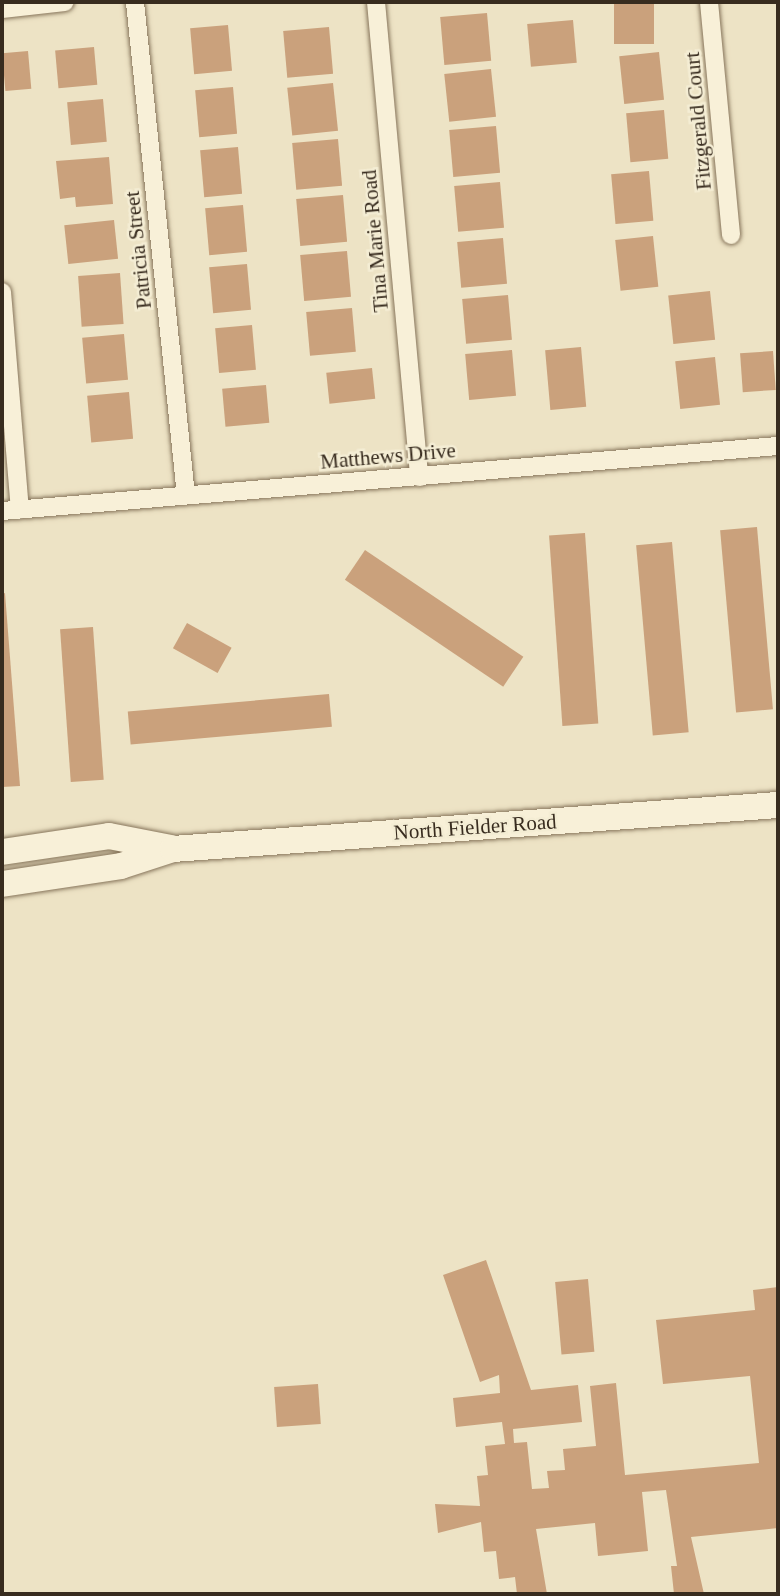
<!DOCTYPE html>
<html>
<head>
<meta charset="utf-8">
<style>
  body { margin:0 }
  #map { position:relative; width:780px; height:1596px; overflow:hidden; background:#ede3c5; font-family:Georgia,serif }
  div>[style] { position:absolute }
  .building>* { inset:0; background:#caa17c; transform-origin:0 0 }
  .roads { filter:drop-shadow(0 0 2px #87755b) drop-shadow(0 0 2px #87755b) }
  .street>* { height:18px; margin:-9px; padding:0 9px; transform-origin:9px; border-radius:9px; background:#f8f0d8 }
  .secondary>* { height:26px; margin:-13px; padding:0 13px; transform-origin:13px; border-radius:13px; background:#f8f0d8 }
  span { translate:-50% -50%; white-space:nowrap; text-align:center; line-height:1.15; -webkit-text-stroke:5px #f4edd4; paint-order:stroke }
  .street-label { font-size:21px; color:#382c1f }
  .frame { position:absolute; inset:0; border:4px solid #382c1f; pointer-events:none }
</style>
</head>
<body>
<div id="map">
  <div class="building">
    <i style="left:614px;top:2px;width:40px;height:42px"></i>
    <i style="left:487px;top:13px;width:48px;height:47px;rotate:85deg"></i>
    <i style="left:573px;top:20px;width:43px;height:46px;rotate:85deg"></i>
    <i style="left:228px;top:25px;width:46px;height:38px;rotate:85deg"></i>
    <i style="left:329px;top:27px;width:47px;height:46px;rotate:85deg"></i>
    <i style="left:94px;top:47px;width:38px;height:39px;rotate:85deg"></i>
    <i style="left:28px;top:51px;width:38px;height:26px;rotate:85deg"></i>
    <i style="left:659px;top:52px;width:48px;height:40px;rotate:84deg"></i>
    <i style="left:491px;top:69px;width:48px;height:47px;rotate:84deg"></i>
    <i style="left:333px;top:83px;width:48px;height:46px;rotate:84deg"></i>
    <i style="left:233px;top:87px;width:47px;height:38px;rotate:85deg"></i>
    <i style="left:103px;top:99px;width:43px;height:36px;rotate:85deg"></i>
    <i style="left:664px;top:110px;width:49px;height:38px;rotate:85deg"></i>
    <i style="left:496px;top:126px;width:47px;height:47px;rotate:85deg"></i>
    <i style="left:338px;top:139px;width:47px;height:46px;rotate:85deg"></i>
    <i style="left:238px;top:147px;width:47px;height:38px;rotate:85deg"></i>
    <i style="clip-path:polygon(109px 157px,113px 204px,76px 207px,75px 197px,60px 199px,56px 161px)"></i>
    <i style="left:649px;top:171px;width:50px;height:38px;rotate:85deg"></i>
    <i style="left:500px;top:182px;width:46px;height:46px;rotate:85deg"></i>
    <i style="left:343px;top:195px;width:47px;height:47px;rotate:85deg"></i>
    <i style="left:243px;top:205px;width:47px;height:38px;rotate:85deg"></i>
    <i style="left:114px;top:220px;width:39px;height:50px;rotate:84deg"></i>
    <i style="left:653px;top:236px;width:51px;height:38px;rotate:84deg"></i>
    <i style="left:503px;top:238px;width:46px;height:46px;rotate:85deg"></i>
    <i style="left:347px;top:251px;width:46px;height:47px;rotate:85deg"></i>
    <i style="left:247px;top:264px;width:46px;height:38px;rotate:85deg"></i>
    <i style="left:120px;top:273px;width:51px;height:42px;rotate:86deg"></i>
    <i style="left:710px;top:291px;width:49px;height:42px;rotate:84deg"></i>
    <i style="left:508px;top:295px;width:45px;height:46px;rotate:85deg"></i>
    <i style="left:352px;top:308px;width:44px;height:46px;rotate:85deg"></i>
    <i style="left:252px;top:325px;width:45px;height:37px;rotate:85deg"></i>
    <i style="left:124px;top:334px;width:46px;height:42px;rotate:85deg"></i>
    <i style="left:581px;top:347px;width:60px;height:36px;rotate:85deg"></i>
    <i style="left:512px;top:350px;width:46px;height:47px;rotate:85deg"></i>
    <i style="left:773px;top:351px;width:39px;height:33px;rotate:86deg"></i>
    <i style="left:715px;top:357px;width:48px;height:40px;rotate:84deg"></i>
    <i style="left:372px;top:368px;width:31px;height:46px;rotate:84deg"></i>
    <i style="left:266px;top:385px;width:38px;height:44px;rotate:85deg"></i>
    <i style="left:129px;top:392px;width:47px;height:42px;rotate:85deg"></i>
    <i style="left:757px;top:527px;width:183px;height:37px;rotate:85deg"></i>
    <i style="left:585px;top:533px;width:191px;height:36px;rotate:86deg"></i>
    <i style="left:672px;top:542px;width:191px;height:36px;rotate:85deg"></i>
    <i style="left:365px;top:550px;width:191px;height:36px;rotate:34deg"></i>
    <i style="clip-path:polygon(5px 593px,20px 786px,2px 787px,2px 594px)"></i>
    <i style="left:187px;top:623px;width:51px;height:29px;rotate:29deg"></i>
    <i style="left:93px;top:627px;width:153px;height:33px;rotate:86deg"></i>
    <i style="left:329px;top:694px;width:33px;height:202px;rotate:85deg"></i>
    <i style="clip-path:polygon(486px 1260px,531px 1390px,578px 1385px,582px 1422px,513px 1429px,514px 1443px,527px 1442px,532px 1489px,549px 1488px,547px 1471px,565px 1470px,563px 1449px,596px 1446px,590px 1386px,616px 1383px,625px 1475px,759px 1463px,750px 1376px,663px 1384px,656px 1320px,755px 1310px,753px 1290px,778px 1287px,778px 1528px,691px 1537px,704px 1594px,674px 1594px,671px 1566px,677px 1566px,666px 1490px,642px 1492px,648px 1551px,598px 1556px,595px 1523px,536px 1529px,547px 1594px,517px 1594px,515px 1577px,499px 1579px,496px 1551px,484px 1552px,481px 1522px,438px 1533px,435px 1504px,480px 1506px,477px 1476px,488px 1475px,485px 1446px,505px 1444px,502px 1422px,456px 1427px,453px 1398px,500px 1393px,499px 1375px,480px 1382px,443px 1275px)"></i>
    <i style="left:588px;top:1279px;width:73px;height:33px;rotate:85deg"></i>
    <i style="left:318px;top:1384px;width:40px;height:44px;rotate:86deg"></i>
  </div>
  <div class="roads">
    <div class="street">
      <i style="left:135px;top:2px;width:495px;rotate:84.1deg"></i>
      <i style="left:376px;top:2px;width:477px;rotate:84.8deg"></i>
      <i style="left:709px;top:2px;width:234px;rotate:84.6deg"></i>
      <i style="left:2px;top:9px;width:63px;rotate:-6.3deg"></i>
      <i style="left:2px;top:292px;width:218px;rotate:85.3deg"></i>
      <i style="left:2px;top:511px;width:779px;rotate:-4.79deg"></i>
    </div>
    <div class="secondary">
      <i style="left:2px;top:852px;width:108px;rotate:-8.5deg"></i>
      <i style="left:109px;top:836px;width:63px;rotate:11deg"></i>
      <i style="left:2px;top:884px;width:120px;rotate:-8.6deg"></i>
      <i style="left:121px;top:866px;width:55px;rotate:-18.1deg"></i>
      <i style="left:173px;top:849px;width:607px;rotate:-4.16deg"></i>
    </div>
  </div>
  <div class="street-label">
    <span style="left:698px;top:121px;rotate:-95deg">Fitzgerald Court</span>
    <span style="left:375px;top:241px;rotate:-95deg">Tina Marie Road</span>
    <span style="left:138px;top:250px;rotate:-96deg">Patricia Street</span>
    <span style="left:388px;top:456px;rotate:-5deg">Matthews Drive</span>
    <span style="left:475px;top:827px;rotate:-4deg">North Fielder Road</span>
  </div>
  <div class="frame"></div>
</div>
</body>
</html>
